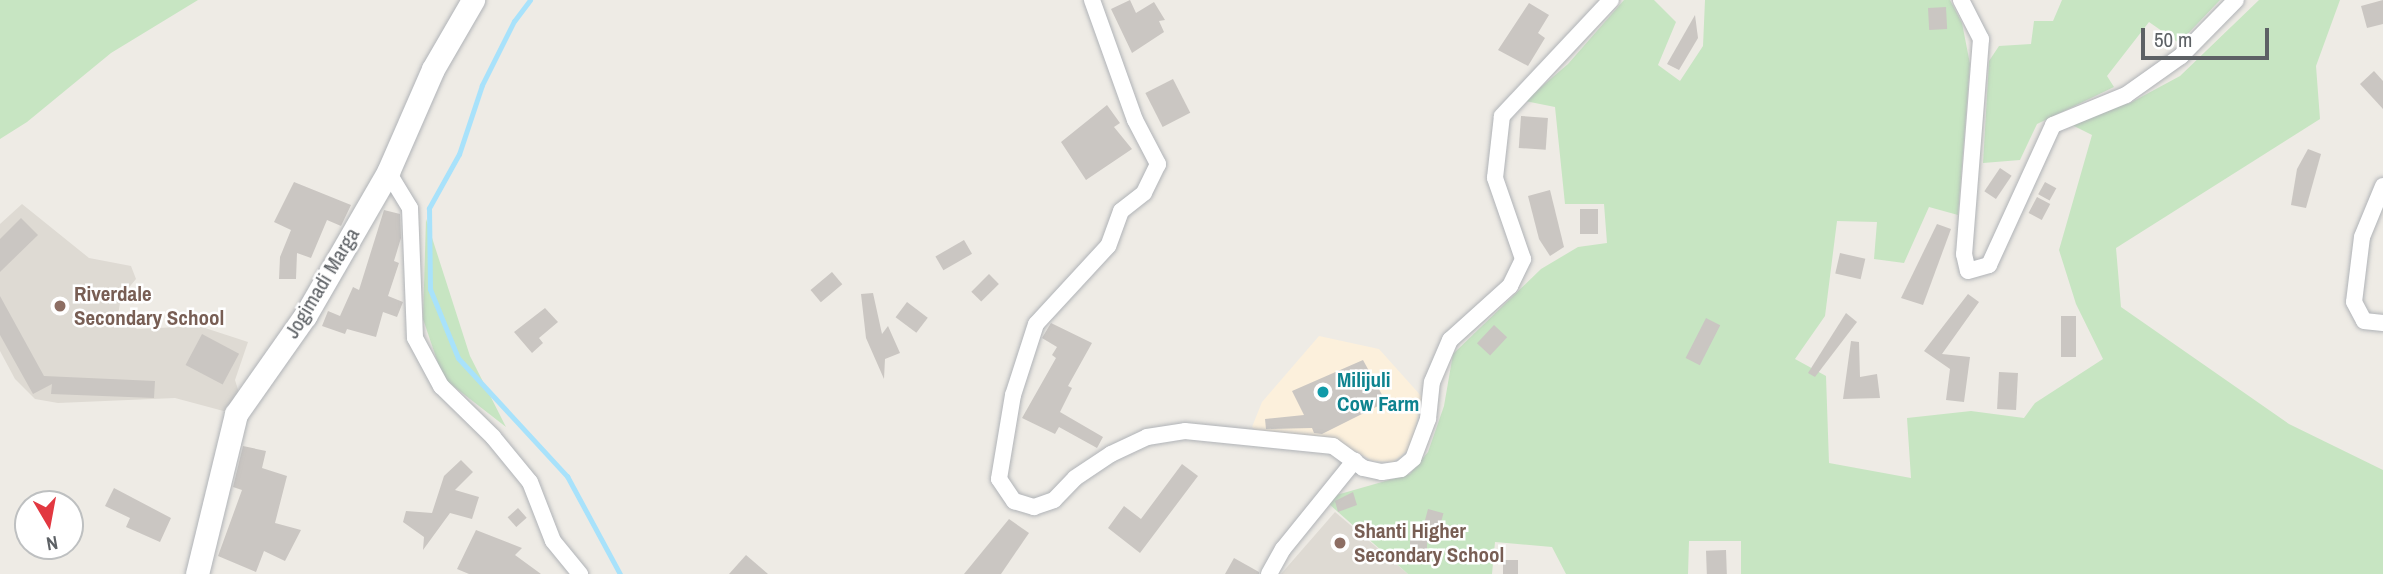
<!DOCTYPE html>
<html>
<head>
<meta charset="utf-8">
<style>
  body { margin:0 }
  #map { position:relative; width:2383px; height:574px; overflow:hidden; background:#eeebe5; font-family:"Archivo Narrow",sans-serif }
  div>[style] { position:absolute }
  .commercial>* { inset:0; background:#fcf0dc }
  .education>* { inset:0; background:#dedad3 }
  .green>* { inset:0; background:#c7e5c2 }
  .stream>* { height:5px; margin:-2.5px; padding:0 2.5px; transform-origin:2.5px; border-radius:2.5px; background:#a8e2fb }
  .building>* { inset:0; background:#cac6c2; transform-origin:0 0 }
  .roads { filter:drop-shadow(0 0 2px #b0b3b7) drop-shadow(0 0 2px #b0b3b7) }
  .street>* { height:16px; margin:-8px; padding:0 8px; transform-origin:8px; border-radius:8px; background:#fff }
  .secondary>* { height:23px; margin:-11.5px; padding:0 11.5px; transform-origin:11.5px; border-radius:11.5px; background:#fff }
  .dots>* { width:19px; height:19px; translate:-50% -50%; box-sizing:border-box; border:4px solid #fff; border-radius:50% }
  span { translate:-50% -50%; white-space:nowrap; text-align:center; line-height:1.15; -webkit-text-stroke:5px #fff; paint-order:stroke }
  .street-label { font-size:21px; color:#5d6165 }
  .education-label { font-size:21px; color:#785e54; font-weight:700 }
  .left { translate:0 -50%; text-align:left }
  .culture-label { font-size:21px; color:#0d838f; font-weight:700 }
  .north { position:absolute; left:14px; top:490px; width:70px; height:70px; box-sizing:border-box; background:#fff; border:2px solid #bec0c1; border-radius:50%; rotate:170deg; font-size:19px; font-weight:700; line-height:28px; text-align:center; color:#5d6165 }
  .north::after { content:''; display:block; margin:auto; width:24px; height:32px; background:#e23841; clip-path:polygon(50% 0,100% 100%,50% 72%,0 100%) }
  .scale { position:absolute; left:2141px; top:28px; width:128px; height:32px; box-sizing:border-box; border:4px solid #5d6165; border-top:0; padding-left:9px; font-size:21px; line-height:24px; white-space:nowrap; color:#5d6165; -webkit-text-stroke:5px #fff; paint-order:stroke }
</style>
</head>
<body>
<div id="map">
  <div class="commercial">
    <i style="clip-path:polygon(1319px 336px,1379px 349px,1422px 397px,1411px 448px,1393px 462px,1373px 461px,1338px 442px,1260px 434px,1252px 427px,1262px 402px)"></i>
  </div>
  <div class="education">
    <i style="clip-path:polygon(22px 204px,89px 258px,131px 266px,136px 279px,121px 297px,118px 315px,137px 329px,199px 326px,248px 342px,235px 380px,240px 396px,231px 413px,175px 398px,58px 403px,35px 399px,15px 379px,0 351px,0 224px)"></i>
    <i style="clip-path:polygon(1335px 512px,1408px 574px,1281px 574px)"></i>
  </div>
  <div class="green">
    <i style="clip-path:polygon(0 0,198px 0,111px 53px,27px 122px,0 139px)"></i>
    <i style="clip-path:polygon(1624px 0,1654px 0,1676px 22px,1658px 65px,1680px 81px,1703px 46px,1705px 0,1950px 0,1962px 23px,1970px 64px,1958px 215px,1929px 207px,1904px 263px,1874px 259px,1877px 222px,1837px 221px,1825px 316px,1795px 359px,1826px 376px,1829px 463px,1911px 478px,1907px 418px,1971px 411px,2024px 418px,2035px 403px,2103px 359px,2076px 304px,2059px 250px,2092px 135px,2072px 125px,2085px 116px,2130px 103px,2180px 76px,2259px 0,2340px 0,2316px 66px,2320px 119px,2116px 248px,2121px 307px,2289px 424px,2383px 470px,2383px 574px,1741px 574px,1741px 541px,1689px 541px,1688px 574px,1566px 574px,1552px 547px,1495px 542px,1492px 574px,1408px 574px,1329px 504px,1333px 496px,1410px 474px,1428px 452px,1444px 406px,1453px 354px,1541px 269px,1578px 247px,1607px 243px,1604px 204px,1565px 204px,1555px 107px,1525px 101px,1568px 64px)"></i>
    <i style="clip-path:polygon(2062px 0,2220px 0,2179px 43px,2149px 22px,2107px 76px,2114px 87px,2037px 124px,2020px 160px,1983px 163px,1989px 61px,1999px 46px,2031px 44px,2034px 21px,2053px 21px)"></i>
    <i style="clip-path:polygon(426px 219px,470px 356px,506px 427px,443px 378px,423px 319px)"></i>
  </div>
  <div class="stream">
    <i style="left:530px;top:0;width:26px;rotate:127deg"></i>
    <i style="left:514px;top:21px;width:72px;rotate:116.6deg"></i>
    <i style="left:482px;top:85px;width:73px;rotate:108.4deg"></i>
    <i style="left:459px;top:154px;width:62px;rotate:119.1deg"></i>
    <i style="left:429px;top:208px;width:81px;rotate:89.3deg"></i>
    <i style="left:430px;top:289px;width:74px;rotate:67.9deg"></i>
    <i style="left:458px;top:358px;width:161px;rotate:47.3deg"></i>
    <i style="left:567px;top:476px;width:111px;rotate:61.6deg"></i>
  </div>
  <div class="building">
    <i style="clip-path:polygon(1130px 0,1136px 13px,1154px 2px,1165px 20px,1159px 21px,1164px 32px,1132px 53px,1111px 9px)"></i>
    <i style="clip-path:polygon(2383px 0,2383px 24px,2367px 28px,2361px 6px)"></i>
    <i style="clip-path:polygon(1529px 3px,1549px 15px,1538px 33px,1545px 38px,1528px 66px,1498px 50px)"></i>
    <i style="left:1946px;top:7px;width:22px;height:18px;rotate:87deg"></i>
    <i style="clip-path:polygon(1695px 15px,1698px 38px,1679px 70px,1667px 64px)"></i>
    <i style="clip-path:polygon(2374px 71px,2383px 81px,2383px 109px,2360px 84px)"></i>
    <i style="left:1173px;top:79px;width:38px;height:31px;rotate:63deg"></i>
    <i style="clip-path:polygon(1107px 105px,1120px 123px,1114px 127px,1132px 149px,1086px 180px,1061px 142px)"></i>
    <i style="left:1521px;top:116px;width:27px;height:32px;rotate:4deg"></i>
    <i style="clip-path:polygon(2308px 149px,2321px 154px,2306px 208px,2291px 205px,2297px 169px)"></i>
    <i style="left:2000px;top:168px;width:14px;height:28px;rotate:34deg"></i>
    <i style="clip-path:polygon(294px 182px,351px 205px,341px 226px,327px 220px,311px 258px,297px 253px,296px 279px,279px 279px,280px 257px,291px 230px,274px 222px)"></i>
    <i style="left:2045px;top:182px;width:13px;height:14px;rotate:29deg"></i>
    <i style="clip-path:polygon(1550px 190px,1564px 247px,1550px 256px,1539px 239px,1528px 196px)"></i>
    <i style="left:2037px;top:197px;width:15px;height:18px;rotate:28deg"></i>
    <i style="left:1580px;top:209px;width:18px;height:25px"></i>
    <i style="clip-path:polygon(384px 210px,400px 214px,401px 238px,394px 261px,399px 263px,388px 296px,403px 302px,397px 317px,383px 312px,376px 337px,347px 329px,345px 334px,322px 326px,328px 311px,340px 316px,353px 287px,359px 290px)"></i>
    <i style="clip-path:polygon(21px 218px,38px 235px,0 272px,0 239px)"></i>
    <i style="clip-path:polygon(1937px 224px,1951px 229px,1923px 305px,1901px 298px)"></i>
    <i style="left:964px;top:240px;width:16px;height:33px;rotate:60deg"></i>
    <i style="left:1840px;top:253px;width:26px;height:21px;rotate:13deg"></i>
    <i style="left:832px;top:272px;width:16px;height:28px;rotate:50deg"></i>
    <i style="left:989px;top:274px;width:14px;height:25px;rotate:45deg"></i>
    <i style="clip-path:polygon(873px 293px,882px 334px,888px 326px,900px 353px,885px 359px,884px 379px,866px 338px,861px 294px)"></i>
    <i style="clip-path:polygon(1968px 294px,1979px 302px,1942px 354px,1970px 357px,1964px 402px,1946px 400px,1950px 369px,1924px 351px)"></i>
    <i style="clip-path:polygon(0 296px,44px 376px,155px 381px,154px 398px,51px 394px,52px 384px,33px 394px,0 335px)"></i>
    <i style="left:907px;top:302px;width:26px;height:19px;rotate:37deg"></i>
    <i style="clip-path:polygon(545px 308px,558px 322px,539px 338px,543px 343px,532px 353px,514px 332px)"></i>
    <i style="clip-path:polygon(1846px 313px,1857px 322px,1815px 377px,1808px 373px)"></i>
    <i style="left:2061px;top:316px;width:15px;height:41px"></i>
    <i style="left:1706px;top:318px;width:16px;height:45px;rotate:27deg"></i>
    <i style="clip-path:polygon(1051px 323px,1092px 343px,1068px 386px,1072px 388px,1060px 412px,1103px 437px,1097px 448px,1059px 427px,1055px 434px,1022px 418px,1056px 358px,1052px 355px,1057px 347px,1042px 338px)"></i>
    <i style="left:1494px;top:325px;width:18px;height:25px;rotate:43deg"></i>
    <i style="left:202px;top:334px;width:42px;height:35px;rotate:28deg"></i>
    <i style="clip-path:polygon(1851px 341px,1859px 342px,1860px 377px,1877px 374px,1880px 398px,1843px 399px)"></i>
    <i style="clip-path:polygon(1363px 360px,1386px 402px,1322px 434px,1314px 433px,1312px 428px,1266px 429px,1265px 419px,1304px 415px,1292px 391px)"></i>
    <i style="left:1999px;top:372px;width:19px;height:37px;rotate:3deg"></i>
    <i style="clip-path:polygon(243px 446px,266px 451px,262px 468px,287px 476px,275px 523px,301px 530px,285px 561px,264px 551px,256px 572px,218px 556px,242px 490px,233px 487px)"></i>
    <i style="clip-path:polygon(461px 460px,473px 472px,455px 490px,479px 497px,472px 519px,450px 513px,423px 550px,424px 537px,403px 522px,406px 511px,432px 513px,444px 476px)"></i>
    <i style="clip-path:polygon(1182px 464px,1198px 476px,1140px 553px,1108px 528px,1124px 506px,1141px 519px)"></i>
    <i style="clip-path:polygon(114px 488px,171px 518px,160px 542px,126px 527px,130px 518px,105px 506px)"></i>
    <i style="clip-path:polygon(1353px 492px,1357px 505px,1338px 512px,1335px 501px)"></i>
    <i style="left:518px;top:508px;width:13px;height:14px;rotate:48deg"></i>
    <i style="left:1428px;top:509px;width:16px;height:24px;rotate:15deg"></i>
    <i style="clip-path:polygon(1009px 519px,1029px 533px,1001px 574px,964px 574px)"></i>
    <i style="clip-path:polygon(476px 530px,522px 548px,515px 555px,541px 574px,469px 574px,457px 569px)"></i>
    <i style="left:1410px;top:536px;width:17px;height:15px"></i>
    <i style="left:1726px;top:550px;width:24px;height:20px;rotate:88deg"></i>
    <i style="clip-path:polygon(746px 555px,768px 574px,729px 574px)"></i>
    <i style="clip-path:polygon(1234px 558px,1259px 572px,1259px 574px,1225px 574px)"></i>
    <i style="left:1503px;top:560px;width:15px;height:14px"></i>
  </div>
  <div class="roads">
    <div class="street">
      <i style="left:1092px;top:0;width:127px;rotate:70.3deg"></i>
      <i style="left:1135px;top:120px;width:50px;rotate:62.4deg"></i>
      <i style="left:1158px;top:164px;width:32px;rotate:116deg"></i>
      <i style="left:1144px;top:193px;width:29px;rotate:142deg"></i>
      <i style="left:1121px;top:211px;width:37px;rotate:110deg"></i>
      <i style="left:1108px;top:246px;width:106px;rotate:132.7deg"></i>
      <i style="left:1036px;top:324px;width:75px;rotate:107.9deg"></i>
      <i style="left:1013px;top:395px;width:85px;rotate:99.5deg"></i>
      <i style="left:999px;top:479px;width:27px;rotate:56deg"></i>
      <i style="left:1014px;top:501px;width:21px;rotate:17deg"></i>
      <i style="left:1034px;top:507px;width:21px;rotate:-19deg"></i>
      <i style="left:1054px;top:500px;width:30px;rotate:-46deg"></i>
      <i style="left:1075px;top:478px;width:43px;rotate:-33.7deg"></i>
      <i style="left:1111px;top:454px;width:40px;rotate:-25deg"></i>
      <i style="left:1147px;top:437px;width:38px;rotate:-9deg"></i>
      <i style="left:1185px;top:431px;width:149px;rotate:5.8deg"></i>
      <i style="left:1333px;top:446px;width:37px;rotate:36deg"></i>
      <i style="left:1363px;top:468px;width:19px;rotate:12deg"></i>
      <i style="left:1382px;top:472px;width:19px;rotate:-9deg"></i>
      <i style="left:1401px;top:469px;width:16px;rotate:-40deg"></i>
      <i style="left:1413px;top:459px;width:43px;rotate:-69.4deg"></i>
      <i style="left:1428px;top:419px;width:37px;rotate:-84deg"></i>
      <i style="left:1432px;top:382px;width:46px;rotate:-66.8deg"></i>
      <i style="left:1450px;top:340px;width:81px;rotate:-42deg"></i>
      <i style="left:1510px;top:286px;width:30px;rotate:-64deg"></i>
      <i style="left:1523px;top:259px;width:86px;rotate:-109.1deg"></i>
      <i style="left:1495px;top:178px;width:62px;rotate:-83.6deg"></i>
      <i style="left:1502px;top:116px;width:159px;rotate:-46.8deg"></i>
      <i style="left:1961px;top:0;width:44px;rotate:62.9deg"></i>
      <i style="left:1981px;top:39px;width:216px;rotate:94.5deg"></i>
      <i style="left:1964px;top:254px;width:17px;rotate:77deg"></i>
      <i style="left:1968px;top:271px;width:22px;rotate:-16deg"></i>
      <i style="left:1989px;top:265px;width:154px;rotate:-65.4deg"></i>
      <i style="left:2053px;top:125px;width:79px;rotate:-22.3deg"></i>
      <i style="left:2126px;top:95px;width:67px;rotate:-35.3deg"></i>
      <i style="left:2181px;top:56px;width:78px;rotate:-45.5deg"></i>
      <i style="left:388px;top:172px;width:42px;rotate:58.6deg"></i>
      <i style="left:410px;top:208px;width:130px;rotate:87.8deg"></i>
      <i style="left:415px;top:338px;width:55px;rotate:61.6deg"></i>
      <i style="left:441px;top:386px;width:73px;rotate:44.4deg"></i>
      <i style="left:493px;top:437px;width:58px;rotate:50.6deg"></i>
      <i style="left:530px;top:482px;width:63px;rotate:68.7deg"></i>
      <i style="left:553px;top:541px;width:43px;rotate:50.7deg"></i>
      <i style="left:2383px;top:186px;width:55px;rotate:112.4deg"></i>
      <i style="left:2362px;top:237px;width:65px;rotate:97deg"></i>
      <i style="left:2354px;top:302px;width:21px;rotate:62deg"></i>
      <i style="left:2364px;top:321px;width:19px;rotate:6deg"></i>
      <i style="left:1269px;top:574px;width:29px;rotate:-61deg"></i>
      <i style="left:1283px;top:549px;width:114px;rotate:-51deg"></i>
    </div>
    <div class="secondary">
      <i style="left:197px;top:574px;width:165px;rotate:-76.3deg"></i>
      <i style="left:236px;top:414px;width:120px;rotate:-54.9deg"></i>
      <i style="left:305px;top:316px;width:166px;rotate:-60deg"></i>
      <i style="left:388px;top:172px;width:112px;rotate:-66.4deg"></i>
      <i style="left:433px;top:69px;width:80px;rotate:-59.9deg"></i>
    </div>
  </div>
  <div class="dots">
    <i style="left:60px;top:306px;background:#8d6e63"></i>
    <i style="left:1323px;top:392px;background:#0f9aa8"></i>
    <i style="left:1340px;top:543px;background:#8d6e63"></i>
  </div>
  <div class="street-label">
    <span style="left:322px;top:283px;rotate:-59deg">Jogimadi Marga</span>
  </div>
  <div class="education-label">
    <span class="left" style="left:74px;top:306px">Riverdale<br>Secondary School</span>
    <span class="left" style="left:1354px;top:543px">Shanti Higher<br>Secondary School</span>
  </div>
  <div class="culture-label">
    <span class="left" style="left:1337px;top:392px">Milijuli<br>Cow Farm</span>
  </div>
  <div class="north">N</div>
  <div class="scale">50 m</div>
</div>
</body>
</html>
